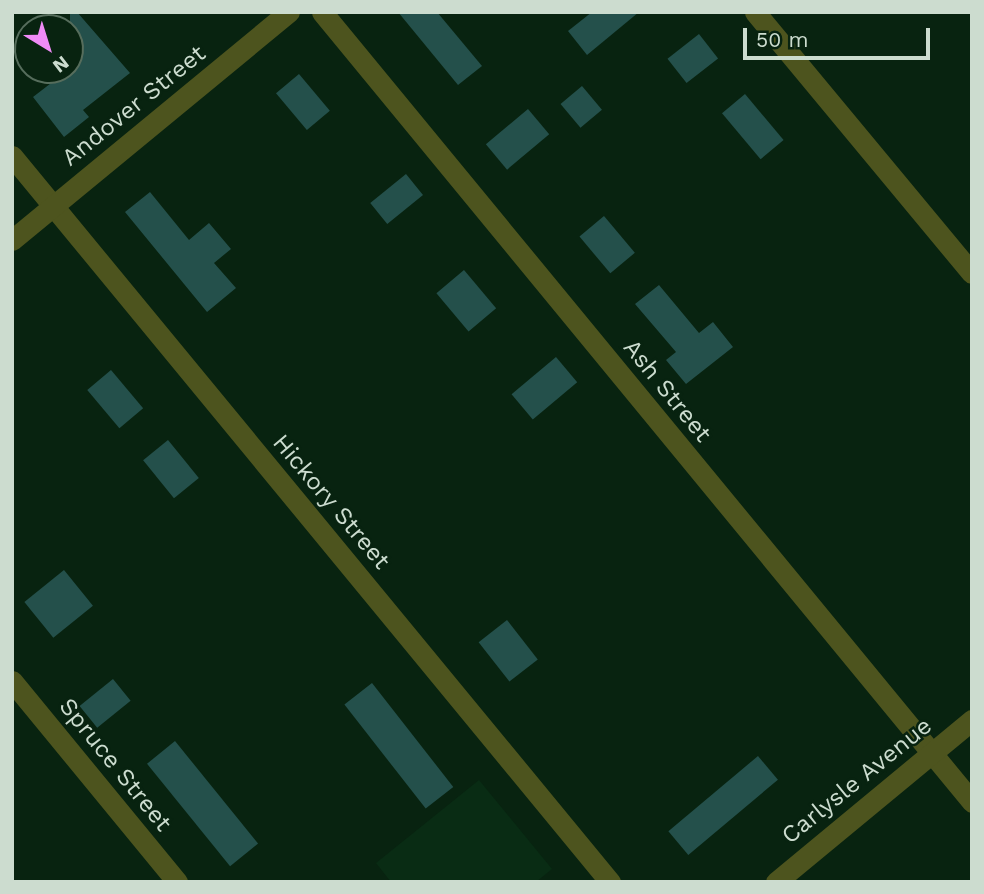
<!DOCTYPE html>
<html>
<head>
<meta charset="utf-8">
<style>
  body { margin:0 }
  #map { position:relative; width:984px; height:894px; overflow:hidden; background:#082310; font-family:"Work Sans",sans-serif }
  div>[style] { position:absolute }
  .built>* { inset:0; background:#092c14 }
  .building>* { inset:0; background:#24504b; transform-origin:0 0 }
  .minor>* { height:21px; margin:-10.5px; padding:0 10.5px; transform-origin:10.5px; border-radius:10.5px; background:#4d541e }
  span { translate:-50% -50%; white-space:nowrap; text-align:center; line-height:1.15; -webkit-text-stroke:5px #082310; paint-order:stroke }
  .street-label { font-size:24px; color:#ccdccf }
  .frame { position:absolute; inset:0; border:14px solid #ccdccf; pointer-events:none }
  .north { position:absolute; left:14px; top:14px; width:70px; height:70px; box-sizing:border-box; background:#082310; border:2px solid #566d5c; border-radius:50%; rotate:142deg; font-size:19px; font-weight:700; line-height:28px; text-align:center; color:#ccdccf }
  .north::after { content:''; display:block; margin:auto; width:24px; height:32px; background:#ef8bf6; clip-path:polygon(50% 0,100% 100%,50% 72%,0 100%) }
  .scale { position:absolute; left:743px; top:28px; width:187px; height:32px; box-sizing:border-box; border:4px solid #ccdccf; border-top:0; padding-left:9px; font-size:21px; line-height:24px; white-space:nowrap; color:#ccdccf; -webkit-text-stroke:5px #082310; paint-order:stroke }
</style>
</head>
<body>
<div id="map">
  <div class="built">
    <i style="clip-path:polygon(479px 780px,552px 869px,536px 882px,391px 882px,376px 863px)"></i>
  </div>
  <div class="building">
    <i style="clip-path:polygon(70px 12px,77px 12px,130px 73px,83px 110px,89px 117px,64px 137px,33px 97px,81px 60px,70px 47px)"></i>
    <i style="clip-path:polygon(398px 12px,437px 12px,482px 66px,458px 85px)"></i>
    <i style="clip-path:polygon(592px 12px,639px 12px,587px 55px,568px 31px)"></i>
    <i style="left:699px;top:34px;width:31px;height:40px;rotate:52deg"></i>
    <i style="left:299px;top:74px;width:48px;height:30px;rotate:50deg"></i>
    <i style="left:582px;top:86px;width:31px;height:28px;rotate:50deg"></i>
    <i style="left:745px;top:94px;width:60px;height:30px;rotate:50deg"></i>
    <i style="left:528px;top:109px;width:33px;height:55px;rotate:50deg"></i>
    <i style="left:406px;top:174px;width:27px;height:46px;rotate:51deg"></i>
    <i style="clip-path:polygon(150px 192px,189px 240px,209px 223px,231px 249px,214px 263px,236px 288px,207px 312px,125px 212px)"></i>
    <i style="left:604px;top:216px;width:48px;height:32px;rotate:50deg"></i>
    <i style="left:464px;top:270px;width:50px;height:36px;rotate:50deg"></i>
    <i style="clip-path:polygon(659px 285px,699px 333px,713px 322px,733px 347px,686px 384px,666px 360px,676px 352px,635px 304px)"></i>
    <i style="left:556px;top:357px;width:33px;height:58px;rotate:50deg"></i>
    <i style="left:111px;top:370px;width:50px;height:31px;rotate:50deg"></i>
    <i style="left:168px;top:440px;width:49px;height:32px;rotate:51deg"></i>
    <i style="left:64px;top:570px;width:46px;height:51px;rotate:51deg"></i>
    <i style="left:507px;top:620px;width:50px;height:36px;rotate:52deg"></i>
    <i style="left:113px;top:679px;width:28px;height:43px;rotate:51deg"></i>
    <i style="left:372px;top:683px;width:132px;height:35px;rotate:52deg"></i>
    <i style="left:175px;top:741px;width:132px;height:36px;rotate:51deg"></i>
    <i style="left:758px;top:756px;width:31px;height:117px;rotate:50deg"></i>
  </div>
  <div class="minor">
    <i style="left:322px;top:12px;width:1023px;rotate:50.55deg"></i>
    <i style="left:755px;top:12px;width:339px;rotate:50.3deg"></i>
    <i style="left:12px;top:156px;width:941px;rotate:50.52deg"></i>
    <i style="left:12px;top:240px;width:359px;rotate:-39.5deg"></i>
    <i style="left:12px;top:681px;width:260px;rotate:50.6deg"></i>
    <i style="left:776px;top:882px;width:254px;rotate:-39.6deg"></i>
  </div>
  <div class="street-label">
    <span style="left:134px;top:106px;rotate:-39deg">Andover Street</span>
    <span style="left:667px;top:391px;rotate:51deg">Ash Street</span>
    <span style="left:331px;top:502px;rotate:50deg">Hickory Street</span>
    <span style="left:115px;top:765px;rotate:51deg">Spruce Street</span>
    <span style="left:857px;top:781px;rotate:-39deg">Carlysle Avenue</span>
  </div>
  <div class="frame"></div>
  <div class="north">N</div>
  <div class="scale">50 m</div>
</div>
</body>
</html>
